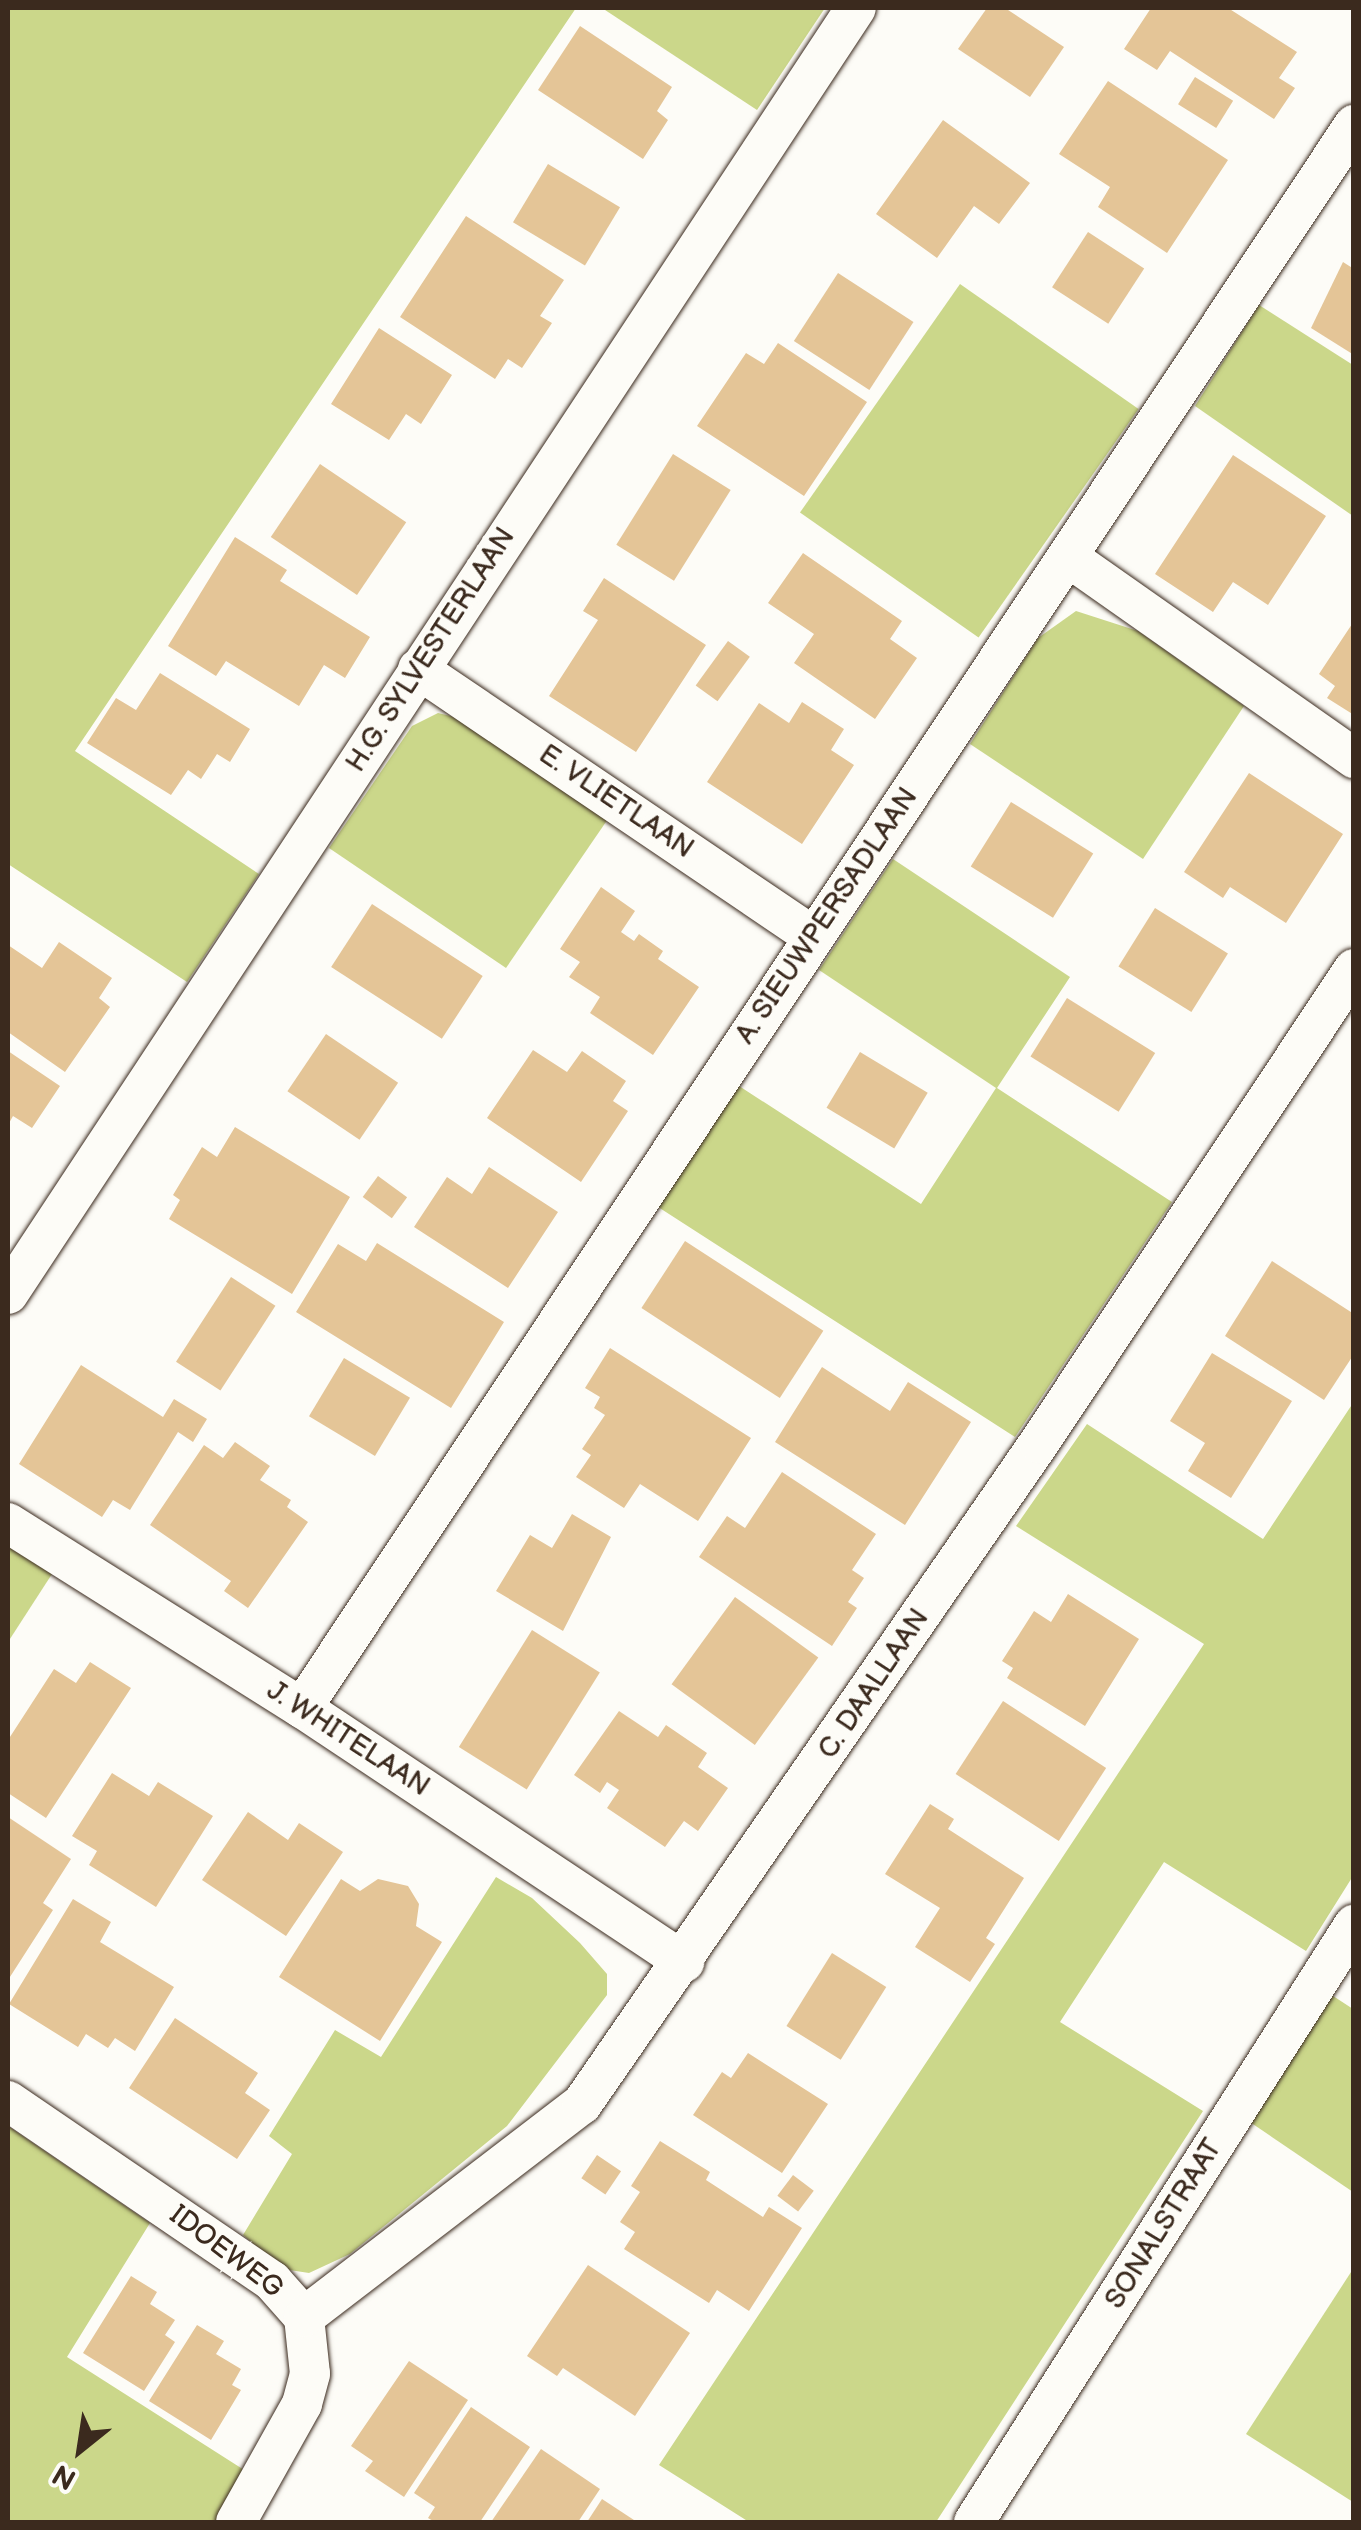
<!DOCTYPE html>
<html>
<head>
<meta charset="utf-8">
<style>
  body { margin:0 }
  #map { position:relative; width:1361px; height:2530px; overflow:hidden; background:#fdfcf7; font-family:"Balsamiq Sans",sans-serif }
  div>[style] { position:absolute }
  .green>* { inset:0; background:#cbd78a; transform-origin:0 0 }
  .building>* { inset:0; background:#e4c597; transform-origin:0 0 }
  .roads { filter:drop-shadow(0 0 2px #3b2a1e) drop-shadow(0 0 2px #3b2a1e) }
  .street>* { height:40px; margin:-20px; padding:0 20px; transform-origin:20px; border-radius:20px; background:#fdfcf7 }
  span { translate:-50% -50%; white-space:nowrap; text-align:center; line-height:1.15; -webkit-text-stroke:10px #fdfcf7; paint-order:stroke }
  .street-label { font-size:28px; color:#3b2a1e }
  .frame { position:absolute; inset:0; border:10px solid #3b2a1e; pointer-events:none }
  .north { position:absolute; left:30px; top:2400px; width:100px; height:100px; -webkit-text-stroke:8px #fdfcf7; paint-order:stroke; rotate:210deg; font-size:28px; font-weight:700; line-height:40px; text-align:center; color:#3b2a1e }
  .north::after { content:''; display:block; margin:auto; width:35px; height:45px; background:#3b2a1e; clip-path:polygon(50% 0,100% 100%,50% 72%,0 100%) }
</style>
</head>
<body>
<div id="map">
  <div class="green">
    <i style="clip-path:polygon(8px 8px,576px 8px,75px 751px,259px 874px,187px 982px,8px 864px)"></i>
    <i style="clip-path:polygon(602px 8px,825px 8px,757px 110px)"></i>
    <i style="left:960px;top:284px;width:218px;height:279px;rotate:35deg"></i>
    <i style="clip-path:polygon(1259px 305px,1353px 365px,1353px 516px,1195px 406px)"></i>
    <i style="clip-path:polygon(1076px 611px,1138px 631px,1244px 706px,1143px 859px,970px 744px,1038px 638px)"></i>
    <i style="clip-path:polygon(438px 713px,467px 720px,610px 816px,506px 968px,329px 848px,412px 726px)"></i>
    <i style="clip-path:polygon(893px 859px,1070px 977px,997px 1088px,1172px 1202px,1015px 1437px,655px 1205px,736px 1084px,921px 1204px,996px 1088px,819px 970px)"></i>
    <i style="clip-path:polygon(1353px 1403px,1353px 1876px,1306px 1951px,1164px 1862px,1060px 2022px,1203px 2111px,936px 2522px,749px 2522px,659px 2465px,1204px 1644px,1016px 1526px,1087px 1424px,1263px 1539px)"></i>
    <i style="clip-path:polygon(8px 1545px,52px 1574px,8px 1642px)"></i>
    <i style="clip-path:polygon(496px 1877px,532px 1898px,580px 1943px,607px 1974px,607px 1995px,507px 2126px,350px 2254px,309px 2273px,283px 2269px,243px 2235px,292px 2154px,269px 2136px,335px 2030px,381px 2057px)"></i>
    <i style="clip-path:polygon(1327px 1992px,1353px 2009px,1353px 2192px,1244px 2118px)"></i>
    <i style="clip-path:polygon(8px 2126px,150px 2223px,67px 2357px,252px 2475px,222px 2522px,8px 2522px)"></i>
    <i style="clip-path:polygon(1353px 2269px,1353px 2502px,1246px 2434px)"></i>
  </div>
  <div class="building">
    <i style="clip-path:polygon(987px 8px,1005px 8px,1064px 47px,1030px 97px,958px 49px)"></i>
    <i style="clip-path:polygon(1151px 8px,1228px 8px,1297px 52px,1279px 78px,1295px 88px,1274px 119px,1170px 51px,1157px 70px,1124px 49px)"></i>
    <i style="clip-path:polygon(580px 26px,672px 87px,657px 111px,668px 120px,643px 159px,538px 90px)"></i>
    <i style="left:1195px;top:77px;width:45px;height:32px;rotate:32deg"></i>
    <i style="clip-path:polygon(1108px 81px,1228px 160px,1167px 253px,1098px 207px,1110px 187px,1059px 154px)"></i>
    <i style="clip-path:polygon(943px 120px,1030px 183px,999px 224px,974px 206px,937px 258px,876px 214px)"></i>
    <i style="left:548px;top:164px;width:84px;height:68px;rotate:31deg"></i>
    <i style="clip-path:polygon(466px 216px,564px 280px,540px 316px,552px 323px,522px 368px,508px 359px,495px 379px,400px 317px)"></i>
    <i style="left:1088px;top:232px;width:67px;height:66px;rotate:33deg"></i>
    <i style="clip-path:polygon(1343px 262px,1354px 269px,1354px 355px,1311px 328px)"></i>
    <i style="left:838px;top:273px;width:90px;height:81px;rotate:33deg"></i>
    <i style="clip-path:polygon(379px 328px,452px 375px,421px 424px,406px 414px,389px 440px,331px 404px)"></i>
    <i style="clip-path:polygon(778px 343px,867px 402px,804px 496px,697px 426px,746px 353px,764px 364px)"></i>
    <i style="left:673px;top:454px;width:68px;height:107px;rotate:32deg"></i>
    <i style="clip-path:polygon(1233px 455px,1326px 516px,1268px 605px,1233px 582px,1213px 612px,1155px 574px)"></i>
    <i style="left:320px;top:464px;width:104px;height:88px;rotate:34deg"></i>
    <i style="clip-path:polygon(235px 537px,287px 570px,280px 581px,370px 637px,345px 678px,324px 665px,299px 706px,226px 661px,216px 676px,168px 646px)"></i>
    <i style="clip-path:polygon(803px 553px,902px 621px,890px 639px,917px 658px,875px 719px,794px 663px,814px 634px,768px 603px)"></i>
    <i style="clip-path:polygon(604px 578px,706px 645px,636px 752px,549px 696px,598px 620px,583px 611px)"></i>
    <i style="clip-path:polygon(1354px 621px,1354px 715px,1327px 698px,1335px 686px,1319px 674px)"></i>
    <i style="left:728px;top:641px;width:27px;height:55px;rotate:36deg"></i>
    <i style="clip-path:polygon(160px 673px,250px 729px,230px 762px,217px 754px,201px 779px,188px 770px,171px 795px,87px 743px,116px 698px,136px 710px)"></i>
    <i style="clip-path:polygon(802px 702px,844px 729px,831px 750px,854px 765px,802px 844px,707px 782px,759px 703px,789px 723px)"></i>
    <i style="clip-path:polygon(1249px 773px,1343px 834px,1286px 923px,1230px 887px,1223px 898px,1184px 872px)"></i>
    <i style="left:1011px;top:802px;width:97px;height:76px;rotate:32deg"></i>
    <i style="clip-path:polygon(601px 887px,635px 911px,621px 932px,634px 941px,639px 934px,663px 951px,658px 959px,699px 987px,653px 1055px,590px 1013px,600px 997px,569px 977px,580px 962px,560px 949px)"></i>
    <i style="left:372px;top:904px;width:132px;height:75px;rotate:33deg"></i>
    <i style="left:1155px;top:908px;width:86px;height:69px;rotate:32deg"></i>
    <i style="clip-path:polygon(59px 942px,112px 978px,99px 998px,110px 1007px,65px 1072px,8px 1032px,8px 945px,42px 968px)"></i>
    <i style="left:1067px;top:998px;width:104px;height:69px;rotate:32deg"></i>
    <i style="left:326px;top:1034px;width:87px;height:69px;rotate:34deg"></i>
    <i style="clip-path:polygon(533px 1050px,567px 1072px,582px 1051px,626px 1081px,613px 1101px,628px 1111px,581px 1182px,487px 1118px)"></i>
    <i style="clip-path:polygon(8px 1051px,60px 1086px,32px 1128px,13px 1116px,8px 1125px)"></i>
    <i style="left:860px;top:1052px;width:79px;height:65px;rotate:31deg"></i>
    <i style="clip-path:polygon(235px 1127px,350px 1197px,292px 1294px,169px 1219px,180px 1200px,173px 1195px,202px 1147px,217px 1157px)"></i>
    <i style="clip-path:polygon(489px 1167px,558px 1212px,508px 1288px,414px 1227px,447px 1177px,472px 1194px)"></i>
    <i style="left:378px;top:1176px;width:36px;height:26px;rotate:36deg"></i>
    <i style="left:685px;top:1241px;width:165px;height:80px;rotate:33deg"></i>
    <i style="clip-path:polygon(377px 1243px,504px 1322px,451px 1408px,296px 1312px,338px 1244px,366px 1261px)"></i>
    <i style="clip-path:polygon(1272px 1261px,1354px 1314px,1354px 1354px,1324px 1400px,1225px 1336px)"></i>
    <i style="left:231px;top:1277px;width:53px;height:101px;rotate:33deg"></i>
    <i style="clip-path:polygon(610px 1348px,751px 1438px,698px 1521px,640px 1484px,624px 1508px,576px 1477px,591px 1455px,582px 1449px,605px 1415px,594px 1408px,600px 1397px,585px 1388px)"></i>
    <i style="clip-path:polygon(1212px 1353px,1292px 1401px,1231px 1498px,1188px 1471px,1205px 1443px,1170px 1421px)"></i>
    <i style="left:344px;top:1358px;width:77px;height:68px;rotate:31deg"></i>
    <i style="clip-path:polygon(81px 1365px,163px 1417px,174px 1399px,207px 1419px,193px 1442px,178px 1432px,130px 1510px,113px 1500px,102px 1517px,19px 1464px)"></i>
    <i style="clip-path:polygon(822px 1367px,890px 1411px,908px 1382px,971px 1422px,905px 1525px,775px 1442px)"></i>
    <i style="clip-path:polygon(235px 1442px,270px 1466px,260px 1480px,291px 1500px,287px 1507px,308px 1522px,248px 1608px,224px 1591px,231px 1581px,150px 1525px,204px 1445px,223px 1458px)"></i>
    <i style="clip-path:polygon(782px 1472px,876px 1534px,852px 1570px,864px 1578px,848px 1602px,857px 1608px,832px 1646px,699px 1557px,727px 1516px,745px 1528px)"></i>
    <i style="clip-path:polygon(572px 1514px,611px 1537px,563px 1631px,496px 1591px,530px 1535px,552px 1548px)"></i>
    <i style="clip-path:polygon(1068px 1594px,1139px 1639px,1085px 1726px,1007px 1678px,1013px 1668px,1002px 1661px,1034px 1611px,1051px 1622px)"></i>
    <i style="left:735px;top:1597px;width:103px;height:108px;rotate:36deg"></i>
    <i style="left:532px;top:1630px;width:80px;height:138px;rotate:32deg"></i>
    <i style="clip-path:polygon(90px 1662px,131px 1688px,46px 1818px,8px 1793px,8px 1740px,54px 1669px,76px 1683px)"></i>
    <i style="left:1003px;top:1701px;width:123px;height:87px;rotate:33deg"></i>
    <i style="clip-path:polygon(619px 1711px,658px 1737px,666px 1725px,707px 1753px,698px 1767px,728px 1788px,698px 1831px,684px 1821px,665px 1847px,607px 1808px,619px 1790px,607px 1782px,600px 1793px,574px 1775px)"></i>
    <i style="clip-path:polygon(112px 1773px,149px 1796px,158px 1782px,213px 1816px,156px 1907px,89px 1865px,97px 1851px,72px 1836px)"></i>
    <i style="clip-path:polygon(930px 1804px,954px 1819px,948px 1829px,1024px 1878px,986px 1938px,995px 1944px,970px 1982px,915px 1947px,940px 1908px,885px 1874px)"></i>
    <i style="clip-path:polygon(248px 1812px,288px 1840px,299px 1823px,343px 1852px,286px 1936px,202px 1880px)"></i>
    <i style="clip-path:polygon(8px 1817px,71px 1859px,43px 1903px,53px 1910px,8px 1980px)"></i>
    <i style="clip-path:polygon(341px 1879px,360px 1891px,378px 1879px,408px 1886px,419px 1904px,416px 1926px,442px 1942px,380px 2041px,279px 1977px)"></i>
    <i style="clip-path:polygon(73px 1899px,111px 1922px,100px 1942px,174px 1987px,135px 2051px,115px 2038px,108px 2048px,86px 2034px,78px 2047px,9px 2004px)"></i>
    <i style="left:832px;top:1953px;width:64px;height:86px;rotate:32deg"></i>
    <i style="clip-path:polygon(175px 2018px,258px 2073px,245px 2093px,270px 2110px,237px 2159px,129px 2088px)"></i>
    <i style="clip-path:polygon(748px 2053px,828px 2104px,782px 2173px,693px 2115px,722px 2072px,731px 2078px)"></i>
    <i style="clip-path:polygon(660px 2141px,710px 2172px,706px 2180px,763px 2217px,769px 2207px,802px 2228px,749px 2311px,717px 2290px,709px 2303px,624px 2249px,635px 2232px,620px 2222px,640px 2192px,631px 2186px)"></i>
    <i style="left:597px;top:2155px;width:29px;height:28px;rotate:34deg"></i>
    <i style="left:793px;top:2175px;width:26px;height:26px;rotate:37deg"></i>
    <i style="clip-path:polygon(588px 2265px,690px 2333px,635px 2416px,563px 2368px,557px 2376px,527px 2356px)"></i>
    <i style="clip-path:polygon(131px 2276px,157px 2292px,150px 2304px,175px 2320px,165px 2335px,175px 2342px,144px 2391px,83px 2353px)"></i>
    <i style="clip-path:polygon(197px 2325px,224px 2341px,216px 2354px,241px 2369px,232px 2385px,241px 2390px,211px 2440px,149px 2401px)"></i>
    <i style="clip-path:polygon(409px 2361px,468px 2400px,404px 2497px,365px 2471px,373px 2461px,351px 2446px)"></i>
    <i style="clip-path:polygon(471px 2407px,530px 2447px,480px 2522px,435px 2522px,428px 2518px,435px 2507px,414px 2493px)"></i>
    <i style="clip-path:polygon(541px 2449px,600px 2489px,578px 2522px,491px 2522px)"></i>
    <i style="clip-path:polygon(602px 2499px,637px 2522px,587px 2522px)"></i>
  </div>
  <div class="roads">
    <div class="street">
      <i style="left:1068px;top:557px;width:350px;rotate:35.1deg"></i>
      <i style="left:418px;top:669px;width:477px;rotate:34.1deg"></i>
      <i style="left:8px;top:1294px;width:1540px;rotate:-56.6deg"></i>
      <i style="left:8px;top:1523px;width:347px;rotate:32.2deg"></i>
      <i style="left:302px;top:1708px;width:459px;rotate:33.6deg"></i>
      <i style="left:302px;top:1708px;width:1901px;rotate:-56.39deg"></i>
      <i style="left:8px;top:2101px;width:320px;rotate:34.3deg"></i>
      <i style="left:272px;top:2281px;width:48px;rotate:48.4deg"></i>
      <i style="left:304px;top:2317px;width:57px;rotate:84deg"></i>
      <i style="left:310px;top:2374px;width:31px;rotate:105deg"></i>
      <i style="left:302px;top:2404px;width:135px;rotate:119.2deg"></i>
      <i style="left:304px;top:2317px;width:350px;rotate:-37.5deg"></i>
      <i style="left:582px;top:2104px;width:804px;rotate:-55.34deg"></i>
      <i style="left:1039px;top:1443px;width:569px;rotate:-56.39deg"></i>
      <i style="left:974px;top:2522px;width:708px;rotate:-57.52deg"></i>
    </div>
  </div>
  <div class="street-label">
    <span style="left:431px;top:650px;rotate:-57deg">H.G. SYLVESTERLAAN</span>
    <span style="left:616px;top:802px;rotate:34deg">E. VLIETLAAN</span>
    <span style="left:827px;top:916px;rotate:-56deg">A. SIEUWPERSADLAAN</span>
    <span style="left:874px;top:1684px;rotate:-56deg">C. DAALLAAN</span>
    <span style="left:348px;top:1739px;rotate:33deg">J. WHITELAAN</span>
    <span style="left:1164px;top:2224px;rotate:-58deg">SONALSTRAAT</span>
    <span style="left:226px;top:2252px;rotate:37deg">IDOEWEG</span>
  </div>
  <div class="frame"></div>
  <div class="north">N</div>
</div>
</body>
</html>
